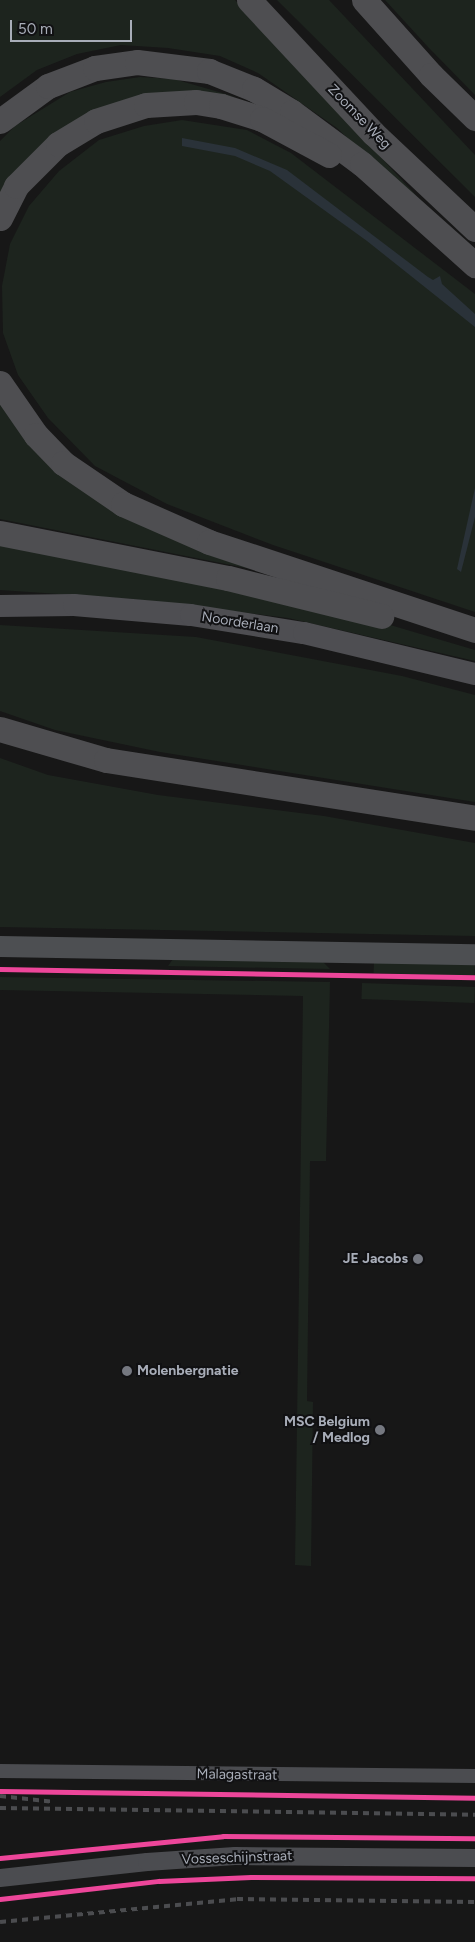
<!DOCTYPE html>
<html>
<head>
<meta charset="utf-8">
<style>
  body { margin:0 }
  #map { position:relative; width:475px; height:1942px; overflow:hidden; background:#171717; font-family:Figtree,sans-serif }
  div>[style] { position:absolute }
  .green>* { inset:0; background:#1d241e; transform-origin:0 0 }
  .water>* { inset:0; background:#2a3239 }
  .minor>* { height:14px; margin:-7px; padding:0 7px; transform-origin:7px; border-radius:7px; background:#4b4c50 }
  .tertiary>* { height:18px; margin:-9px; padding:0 9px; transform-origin:9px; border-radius:9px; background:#4b4c50 }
  .primary>* { height:21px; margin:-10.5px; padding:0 10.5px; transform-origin:10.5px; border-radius:10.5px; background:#4d4f52 }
  .trunk>* { height:22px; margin:-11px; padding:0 11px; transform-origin:11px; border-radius:11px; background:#4e4e52 }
  .motorway>* { height:25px; margin:-12.5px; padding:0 12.5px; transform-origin:12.5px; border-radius:12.5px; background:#4e4e51 }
  .rail>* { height:4px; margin-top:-2px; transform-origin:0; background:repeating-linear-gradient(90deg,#4b4c4f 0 6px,transparent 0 11px) }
  .cycleway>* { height:5px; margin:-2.5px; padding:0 2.5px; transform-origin:2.5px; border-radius:2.5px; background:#ed469a }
  .dots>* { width:14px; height:14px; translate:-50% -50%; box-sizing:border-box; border:2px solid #111113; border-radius:50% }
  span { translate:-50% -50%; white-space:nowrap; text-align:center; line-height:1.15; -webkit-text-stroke:4px #111113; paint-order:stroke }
  .street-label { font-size:14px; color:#a8adb8 }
  .poi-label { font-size:14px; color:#a8adb8; font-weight:700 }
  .right { translate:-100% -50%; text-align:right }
  .left { translate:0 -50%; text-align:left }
  .scale { position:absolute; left:10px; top:20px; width:122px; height:22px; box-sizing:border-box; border:2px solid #a8adb8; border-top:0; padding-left:6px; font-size:15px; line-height:18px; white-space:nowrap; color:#a8adb8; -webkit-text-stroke:4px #111113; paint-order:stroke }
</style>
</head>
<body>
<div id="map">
  <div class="green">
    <i style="clip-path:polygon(0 0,235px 0,426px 206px,423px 211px,337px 128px,258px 73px,220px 56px,168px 48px,121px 45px,77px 54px,37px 70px,0 97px)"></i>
    <i style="clip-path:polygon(277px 0,329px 0,475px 155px,475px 197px)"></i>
    <i style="clip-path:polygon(385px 0,475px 0,475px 95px,429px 48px)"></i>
    <i style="clip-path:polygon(140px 77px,174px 79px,236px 97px,203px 92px,134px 98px,0 201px,0 141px,15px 126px,70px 92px,106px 82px)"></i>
    <i style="clip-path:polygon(182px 120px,247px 130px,291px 153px,475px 294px,475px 612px,273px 545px,167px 504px,95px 466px,48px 418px,18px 375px,3px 333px,2px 286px,10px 244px,29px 206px,59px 171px,99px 140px,144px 126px)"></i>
    <i style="clip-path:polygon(0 401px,26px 437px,251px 569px,0 519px)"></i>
    <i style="clip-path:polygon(0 542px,380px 622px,475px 650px,475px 661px,288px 618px,132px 599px,0 590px)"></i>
    <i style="clip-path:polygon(0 625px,196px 637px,402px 676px,475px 695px,475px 802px,160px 752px,55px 730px,0 711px)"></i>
    <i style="clip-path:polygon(0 758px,48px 775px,158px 795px,324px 816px,475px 843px,475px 936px,0 927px)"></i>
    <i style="clip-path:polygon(173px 959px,322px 961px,330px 969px,168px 966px)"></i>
    <i style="left:374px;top:961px;width:101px;height:12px;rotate:2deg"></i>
    <i style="clip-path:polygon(0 977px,330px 982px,326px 1161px,310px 1161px,307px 1401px,313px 1402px,311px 1566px,295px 1565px,303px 996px,0 990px)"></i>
    <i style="left:362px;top:983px;width:113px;height:16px;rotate:2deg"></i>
  </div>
  <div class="water">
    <i style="clip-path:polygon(182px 138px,235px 148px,287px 170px,428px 277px,433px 280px,440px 276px,442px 284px,475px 314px,475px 327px,367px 241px,270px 171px,235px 156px,182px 146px)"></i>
    <i style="clip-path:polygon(475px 488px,475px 517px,461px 572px,457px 569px)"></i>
  </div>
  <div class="minor">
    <i style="left:0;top:1771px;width:475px;rotate:0.6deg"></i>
  </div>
  <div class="tertiary">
    <i style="left:0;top:1878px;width:148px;rotate:-6.2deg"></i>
    <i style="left:147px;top:1862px;width:88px;rotate:-3.9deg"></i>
    <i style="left:235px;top:1856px;width:240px;rotate:0.5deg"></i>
  </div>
  <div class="primary">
    <i style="left:0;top:946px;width:475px;rotate:1deg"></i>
  </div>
  <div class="trunk">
    <i style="left:0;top:606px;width:74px;rotate:-0.8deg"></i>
    <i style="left:74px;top:605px;width:117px;rotate:4.9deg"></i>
    <i style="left:191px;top:615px;width:114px;rotate:9.1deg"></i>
    <i style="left:304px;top:633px;width:176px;rotate:13.5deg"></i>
  </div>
  <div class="motorway">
    <i style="left:249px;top:0;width:182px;rotate:47deg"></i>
    <i style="left:373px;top:133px;width:140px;rotate:43.3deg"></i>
    <i style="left:364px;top:0;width:101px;rotate:48.2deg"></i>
    <i style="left:431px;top:75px;width:62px;rotate:44.3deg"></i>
    <i style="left:0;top:121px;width:59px;rotate:-36.1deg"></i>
    <i style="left:48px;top:86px;width:50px;rotate:-21deg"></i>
    <i style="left:95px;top:68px;width:42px;rotate:-8.1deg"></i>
    <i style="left:137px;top:62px;width:73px;rotate:7.1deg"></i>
    <i style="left:209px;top:71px;width:48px;rotate:21.8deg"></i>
    <i style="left:254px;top:89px;width:44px;rotate:31.2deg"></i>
    <i style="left:292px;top:112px;width:87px;rotate:36.6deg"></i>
    <i style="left:362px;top:164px;width:152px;rotate:41.8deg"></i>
    <i style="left:0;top:218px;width:36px;rotate:-63deg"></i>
    <i style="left:16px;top:186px;width:59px;rotate:-45deg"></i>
    <i style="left:58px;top:144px;width:44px;rotate:-31.2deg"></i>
    <i style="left:96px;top:121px;width:52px;rotate:-17.7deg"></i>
    <i style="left:146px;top:105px;width:50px;rotate:-3.4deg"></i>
    <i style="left:196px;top:102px;width:25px;rotate:9deg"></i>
    <i style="left:221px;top:106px;width:43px;rotate:17.6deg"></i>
    <i style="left:262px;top:119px;width:76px;rotate:28.2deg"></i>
    <i style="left:0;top:383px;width:63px;rotate:55.3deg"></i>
    <i style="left:36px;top:435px;width:39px;rotate:46deg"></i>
    <i style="left:63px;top:463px;width:73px;rotate:34.3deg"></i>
    <i style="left:123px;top:504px;width:94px;rotate:23.8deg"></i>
    <i style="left:209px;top:542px;width:280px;rotate:18.3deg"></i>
    <i style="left:0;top:533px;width:232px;rotate:11.2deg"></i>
    <i style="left:228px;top:578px;width:158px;rotate:13.9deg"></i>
    <i style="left:0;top:729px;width:110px;rotate:16.3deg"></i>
    <i style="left:106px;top:760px;width:374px;rotate:8.9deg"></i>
  </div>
  <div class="rail">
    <i style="left:0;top:1796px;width:55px;rotate:6.2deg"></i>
    <i style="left:0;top:1808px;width:475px;rotate:0.8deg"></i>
    <i style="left:0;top:1922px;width:238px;rotate:-5.5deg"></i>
    <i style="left:237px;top:1899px;width:238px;rotate:0.7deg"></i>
  </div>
  <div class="cycleway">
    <i style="left:0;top:969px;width:475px;rotate:1deg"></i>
    <i style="left:0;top:1791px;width:475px;rotate:0.8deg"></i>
    <i style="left:0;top:1858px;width:224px;rotate:-5.6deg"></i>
    <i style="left:223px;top:1836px;width:252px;rotate:0.5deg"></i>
    <i style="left:0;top:1899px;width:160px;rotate:-6.5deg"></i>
    <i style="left:159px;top:1881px;width:92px;rotate:-2.5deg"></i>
    <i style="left:251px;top:1877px;width:224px;rotate:0.3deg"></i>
  </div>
  <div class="dots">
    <i style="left:418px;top:1259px;background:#757880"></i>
    <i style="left:127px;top:1371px;background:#757880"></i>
    <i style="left:380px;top:1430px;background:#757880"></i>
  </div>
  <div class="street-label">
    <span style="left:359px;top:117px;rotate:46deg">Zoomse Weg</span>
    <span style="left:240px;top:623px;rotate:9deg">Noorderlaan</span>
    <span style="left:237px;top:1775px;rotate:1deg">Malagastraat</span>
    <span style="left:237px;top:1858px;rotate:-2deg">Vosseschijnstraat</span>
  </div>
  <div class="poi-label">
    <span class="right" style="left:408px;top:1259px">JE Jacobs</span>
    <span class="left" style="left:137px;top:1371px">Molenbergnatie</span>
    <span class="right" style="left:370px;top:1430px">MSC Belgium<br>/ Medlog</span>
  </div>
  <div class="scale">50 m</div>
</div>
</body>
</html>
